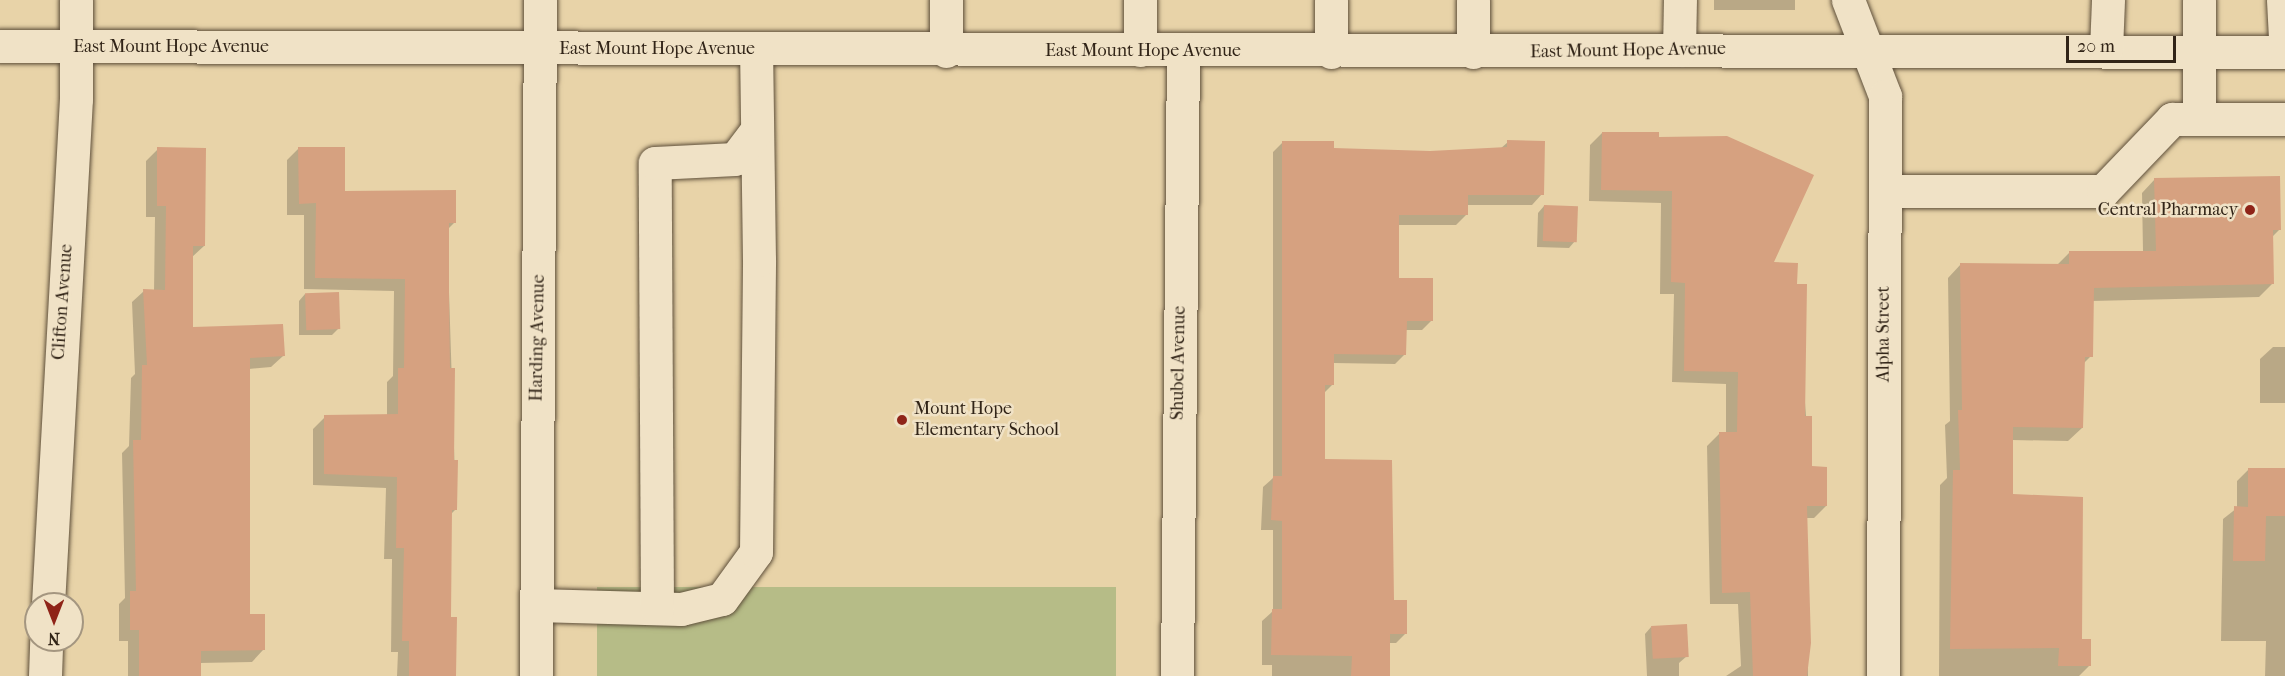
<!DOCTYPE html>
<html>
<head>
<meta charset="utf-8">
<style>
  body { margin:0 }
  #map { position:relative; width:2285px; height:676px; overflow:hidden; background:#e8d3a8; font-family:"IM FELL French Canon",serif }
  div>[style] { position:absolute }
  .green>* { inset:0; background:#b6bc87; transform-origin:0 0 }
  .shadow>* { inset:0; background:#0003; transform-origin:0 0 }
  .building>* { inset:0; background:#d6a180; transform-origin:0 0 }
  .roads { filter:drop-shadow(0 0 2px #5f503b) drop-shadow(0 0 2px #5f503b) }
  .minor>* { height:33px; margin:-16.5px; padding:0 16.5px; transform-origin:16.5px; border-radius:16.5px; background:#f0e2c6 }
  .dots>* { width:16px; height:16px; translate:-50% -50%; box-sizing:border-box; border:3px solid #f0e2c6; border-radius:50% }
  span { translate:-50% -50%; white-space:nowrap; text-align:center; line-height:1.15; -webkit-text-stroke:5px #f0e2c6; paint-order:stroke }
  .street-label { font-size:18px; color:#312417 }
  .poi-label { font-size:18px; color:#312417 }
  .right { translate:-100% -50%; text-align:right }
  .left { translate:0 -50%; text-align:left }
  .north { position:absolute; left:24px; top:592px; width:60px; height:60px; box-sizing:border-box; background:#f0e2c6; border:2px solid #a49680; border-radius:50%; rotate:180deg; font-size:16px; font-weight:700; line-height:24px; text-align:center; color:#312417 }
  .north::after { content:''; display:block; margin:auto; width:21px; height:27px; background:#8f2418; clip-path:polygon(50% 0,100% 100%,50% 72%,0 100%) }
  .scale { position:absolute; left:2066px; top:36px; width:110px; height:27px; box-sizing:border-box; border:3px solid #312417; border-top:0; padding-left:8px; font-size:18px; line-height:21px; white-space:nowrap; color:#312417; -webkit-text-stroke:4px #f0e2c6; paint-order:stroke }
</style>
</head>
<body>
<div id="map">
  <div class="green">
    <i style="left:597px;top:587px;width:519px;height:89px"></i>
  </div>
  <div class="shadow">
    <i style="left:1714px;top:0;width:81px;height:10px"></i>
    <i style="clip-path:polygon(1602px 133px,1657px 139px,1796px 285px,1810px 468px,1826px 506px,1814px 518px,1806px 518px,1808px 676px,1726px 676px,1741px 666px,1738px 604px,1710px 604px,1707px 446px,1719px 434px,1726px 434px,1726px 384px,1672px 382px,1674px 294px,1660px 294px,1661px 203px,1589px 201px,1590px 145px)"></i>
    <i style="clip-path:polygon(1283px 142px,1333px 149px,1430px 152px,1500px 149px,1508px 142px,1542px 194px,1532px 205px,1466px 205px,1466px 215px,1456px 225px,1397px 225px,1398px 280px,1432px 320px,1422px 330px,1405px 330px,1405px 354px,1395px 364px,1333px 363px,1333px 384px,1323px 394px,1324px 461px,1406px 633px,1396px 643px,1389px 643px,1388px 676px,1272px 676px,1272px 665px,1262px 665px,1262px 621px,1273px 611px,1273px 530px,1261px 530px,1263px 487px,1273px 478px,1273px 152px)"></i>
    <i style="clip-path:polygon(299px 148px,344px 193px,455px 222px,447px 230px,456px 509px,450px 515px,449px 619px,454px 676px,397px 676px,398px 652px,391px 652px,392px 559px,384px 559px,386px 488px,313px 485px,313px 429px,325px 417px,387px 416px,387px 382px,393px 376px,394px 291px,304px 289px,304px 215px,287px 215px,287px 160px)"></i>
    <i style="clip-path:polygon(158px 149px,204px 246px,191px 258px,192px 329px,283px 356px,271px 367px,249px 369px,248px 615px,263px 650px,252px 662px,200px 663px,200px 676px,128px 676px,128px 641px,119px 641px,119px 604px,125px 598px,122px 453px,129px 446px,131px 378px,135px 374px,132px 302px,144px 291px,154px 291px,155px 217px,146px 217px,146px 161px)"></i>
    <i style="clip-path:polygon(2155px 179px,2280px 229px,2271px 238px,2272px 284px,2259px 297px,2092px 301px,2091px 356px,2083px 364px,2082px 428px,2068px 441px,2012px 440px,2012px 496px,2089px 666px,2079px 676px,1939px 676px,1940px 485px,1947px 478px,1945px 425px,1950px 421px,1948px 278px,1961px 264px,2057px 265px,2070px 252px,2143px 252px,2142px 193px)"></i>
    <i style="clip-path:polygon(1544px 206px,1575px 241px,1569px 248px,1537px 247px,1538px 213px)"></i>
    <i style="clip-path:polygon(305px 294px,338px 329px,332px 335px,299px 335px,299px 301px)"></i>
    <i style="clip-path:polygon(2273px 347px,2285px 347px,2285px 403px,2260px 403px,2260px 359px)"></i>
    <i style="clip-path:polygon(2249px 469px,2285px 470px,2285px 676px,2265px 676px,2266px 641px,2221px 641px,2223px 519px,2237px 508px,2237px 481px)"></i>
    <i style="clip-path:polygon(1651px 627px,1687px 656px,1679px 663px,1679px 676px,1647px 676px,1645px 634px)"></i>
  </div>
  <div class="building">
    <i style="clip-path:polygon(1602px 132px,1659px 132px,1659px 137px,1727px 136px,1814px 175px,1774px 262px,1798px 263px,1797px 284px,1807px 284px,1805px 416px,1812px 416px,1812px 466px,1827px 467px,1827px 506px,1807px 506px,1811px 643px,1807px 676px,1753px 676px,1750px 592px,1722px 593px,1719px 432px,1737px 432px,1738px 372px,1684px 371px,1685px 283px,1671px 282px,1672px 191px,1601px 190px)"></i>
    <i style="clip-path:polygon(1507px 140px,1545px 141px,1544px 195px,1468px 195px,1468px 215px,1399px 215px,1399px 278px,1433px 278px,1433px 321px,1407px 321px,1406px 355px,1334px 354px,1334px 385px,1325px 385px,1325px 459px,1392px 460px,1394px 600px,1407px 600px,1407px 634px,1390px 634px,1390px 676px,1351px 676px,1352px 656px,1271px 655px,1272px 609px,1282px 609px,1282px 521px,1271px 520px,1273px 476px,1282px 476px,1282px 141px,1334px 141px,1334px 148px,1430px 151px,1507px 147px)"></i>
    <i style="clip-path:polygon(157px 147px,206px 148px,205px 246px,193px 246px,193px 327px,283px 324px,285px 356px,250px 358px,250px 614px,265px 614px,265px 650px,201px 651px,201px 676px,139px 676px,139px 630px,130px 630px,130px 591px,136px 591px,133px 440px,141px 440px,142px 365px,147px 365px,143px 289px,165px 290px,166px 206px,157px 206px)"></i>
    <i style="clip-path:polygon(298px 147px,345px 147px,345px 191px,456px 190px,456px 223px,449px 223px,449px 301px,450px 368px,455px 368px,454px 460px,458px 460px,457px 510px,452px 510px,451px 617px,457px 617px,456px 676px,409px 676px,409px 641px,402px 641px,404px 548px,396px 548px,397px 477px,324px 474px,324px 415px,398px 414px,398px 368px,404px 368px,405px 279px,315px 278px,316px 203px,299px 204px)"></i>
    <i style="clip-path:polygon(2280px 176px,2281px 230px,2273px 230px,2274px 284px,2094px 288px,2093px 357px,2085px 357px,2083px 428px,2013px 427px,2013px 494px,2083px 497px,2082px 639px,2091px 639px,2091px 666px,2058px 666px,2059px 648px,1950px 649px,1953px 470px,1960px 470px,1958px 410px,1962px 410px,1960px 263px,2069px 264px,2069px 251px,2156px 251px,2154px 178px)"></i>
    <i style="left:1544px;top:205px;width:34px;height:36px;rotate:2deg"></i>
    <i style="left:339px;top:292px;width:37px;height:34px;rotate:88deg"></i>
    <i style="clip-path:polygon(2248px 468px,2285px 468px,2285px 516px,2266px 516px,2265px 561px,2233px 561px,2234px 506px,2248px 507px)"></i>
    <i style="left:1687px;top:624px;width:33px;height:36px;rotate:87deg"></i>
  </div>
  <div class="roads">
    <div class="minor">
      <i style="left:946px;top:0;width:51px;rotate:90deg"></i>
      <i style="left:1848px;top:0;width:103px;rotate:68.9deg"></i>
      <i style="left:1885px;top:96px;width:580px;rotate:90.2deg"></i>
      <i style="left:2199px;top:0;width:119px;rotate:90deg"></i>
      <i style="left:2199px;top:119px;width:86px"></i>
      <i style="left:2283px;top:0;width:34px;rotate:87deg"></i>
      <i style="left:0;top:46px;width:2285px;rotate:0.15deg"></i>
      <i style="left:1140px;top:50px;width:50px;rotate:-90deg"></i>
      <i style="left:1679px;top:50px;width:50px;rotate:-88.9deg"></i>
      <i style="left:2106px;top:50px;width:50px;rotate:-87.7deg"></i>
      <i style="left:1331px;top:52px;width:52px;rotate:-90deg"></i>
      <i style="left:1473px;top:52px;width:52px;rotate:-90deg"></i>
      <i style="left:1885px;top:191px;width:218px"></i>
      <i style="left:2103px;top:191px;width:100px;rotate:-46.2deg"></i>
      <i style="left:2172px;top:119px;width:27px"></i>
      <i style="left:48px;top:604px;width:506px;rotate:-86.83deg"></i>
      <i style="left:76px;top:99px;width:99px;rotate:-90deg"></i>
      <i style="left:536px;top:605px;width:145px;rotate:1.6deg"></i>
      <i style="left:681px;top:609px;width:42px;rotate:-13.7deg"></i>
      <i style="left:722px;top:599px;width:58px;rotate:-54.1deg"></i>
      <i style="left:756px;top:552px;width:292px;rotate:-89.4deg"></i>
      <i style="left:759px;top:260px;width:210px;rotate:-90.8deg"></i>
      <i style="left:657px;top:608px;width:445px;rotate:-90.3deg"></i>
      <i style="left:655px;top:163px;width:80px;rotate:-2.9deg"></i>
      <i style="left:735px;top:159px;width:36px;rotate:-53deg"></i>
      <i style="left:45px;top:676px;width:36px;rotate:-88deg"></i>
      <i style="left:536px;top:676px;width:676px;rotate:-89.66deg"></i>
      <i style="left:1177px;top:676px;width:626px;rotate:-89.45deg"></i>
    </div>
  </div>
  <div class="dots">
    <i style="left:2250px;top:210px;background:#8f2418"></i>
    <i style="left:902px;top:420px;background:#8f2418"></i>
  </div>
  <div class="street-label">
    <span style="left:171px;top:47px">East Mount Hope Avenue</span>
    <span style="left:657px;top:49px">East Mount Hope Avenue</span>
    <span style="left:1143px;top:51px">East Mount Hope Avenue</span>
    <span style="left:1628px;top:51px;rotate:-1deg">East Mount Hope Avenue</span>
    <span style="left:63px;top:302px;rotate:-86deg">Clifton Avenue</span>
    <span style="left:1884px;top:334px;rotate:-90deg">Alpha Street</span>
    <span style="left:538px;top:338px;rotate:-89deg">Harding Avenue</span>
    <span style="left:1179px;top:363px;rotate:-89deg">Shubel Avenue</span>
  </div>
  <div class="poi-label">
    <span class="right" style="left:2238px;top:210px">Central Pharmacy</span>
    <span class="left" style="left:914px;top:420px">Mount Hope<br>Elementary School</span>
  </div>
  <div class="north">N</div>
  <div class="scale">20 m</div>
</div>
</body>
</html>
